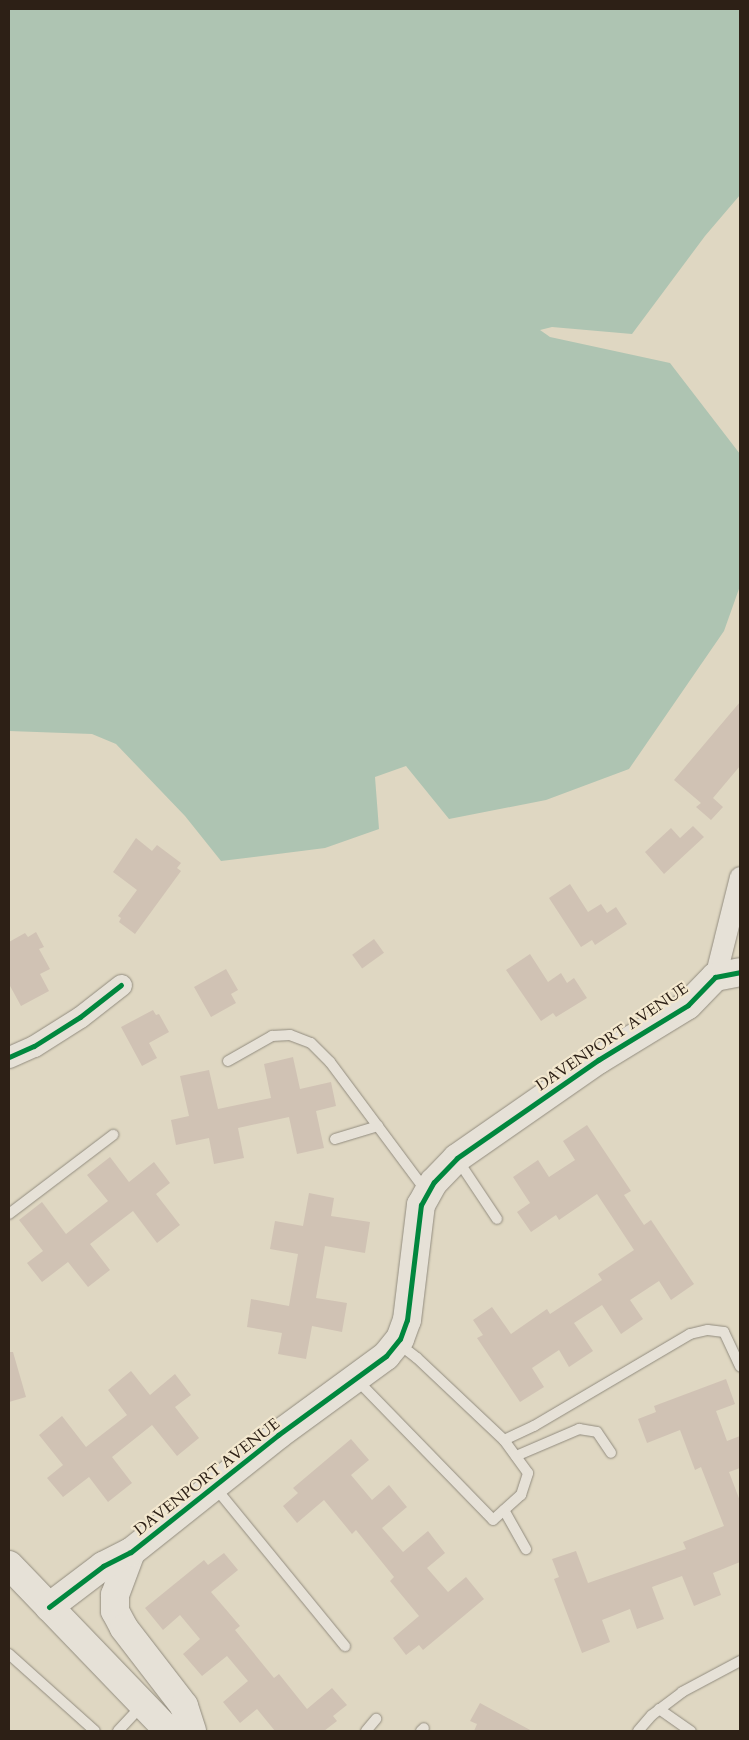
<!DOCTYPE html>
<html>
<head>
<meta charset="utf-8">
<style>
  body { margin:0 }
  #map { position:relative; width:749px; height:1740px; overflow:hidden; background:#dfd7c2; font-family:Cardo,serif }
  div>[style] { position:absolute }
  .water>* { inset:0; background:#aec4b2 }
  .building>* { inset:0; background:#d0c2b4; transform-origin:0 0 }
  .roads { filter:drop-shadow(0 0 1px #928c7f) drop-shadow(0 0 1px #928c7f) }
  .lane>* { height:10px; margin:-5px; padding:0 5px; transform-origin:5px; border-radius:5px; background:#e6e1d7 }
  .street>* { height:21px; margin:-10.5px; padding:0 10.5px; transform-origin:10.5px; border-radius:10.5px; background:#e6e1d7 }
  .secondary>* { height:28px; margin:-14px; padding:0 14px; transform-origin:14px; border-radius:14px; background:#e6e1d7 }
  .cycleway>* { height:5px; margin:-2.5px; padding:0 2.5px; transform-origin:2.5px; border-radius:2.5px; background:#00873e }
  span { translate:-50% -50%; white-space:nowrap; text-align:center; line-height:1.15; -webkit-text-stroke:4.5px #f3e8cf; paint-order:stroke }
  .street-label { font-size:16px; color:#2d2016 }
  .frame { position:absolute; inset:0; border:10px solid #2d2016; pointer-events:none }
</style>
</head>
<body>
<div id="map">
  <div class="water">
    <i style="clip-path:polygon(9px 9px,740px 9px,740px 195px,705px 236px,632px 334px,552px 327px,540px 330px,550px 337px,670px 363px,740px 454px,740px 586px,724px 631px,629px 769px,546px 800px,449px 819px,406px 766px,375px 777px,379px 829px,325px 848px,221px 861px,185px 816px,116px 744px,92px 734px,9px 731px)"></i>
  </div>
  <div class="building">
    <i style="clip-path:polygon(740px 702px,740px 766px,713px 798px,723px 807px,711px 820px,696px 807px,701px 803px,674px 780px)"></i>
    <i style="clip-path:polygon(693px 826px,704px 837px,664px 874px,645px 852px,671px 828px,680px 838px)"></i>
    <i style="clip-path:polygon(136px 838px,152px 851px,157px 845px,181px 863px,177px 868px,181px 871px,135px 934px,119px 922px,121px 918px,118px 916px,137px 890px,113px 872px)"></i>
    <i style="clip-path:polygon(570px 884px,588px 912px,601px 904px,607px 913px,616px 907px,627px 924px,595px 945px,592px 940px,581px 947px,549px 898px)"></i>
    <i style="clip-path:polygon(36px 932px,44px 947px,39px 949px,50px 969px,40px 974px,49px 991px,21px 1006px,9px 984px,9px 942px,25px 933px,28px 937px)"></i>
    <i style="left:374px;top:939px;width:17px;height:27px;rotate:54deg"></i>
    <i style="clip-path:polygon(530px 954px,548px 982px,561px 973px,567px 983px,574px 978px,587px 998px,556px 1017px,553px 1013px,541px 1021px,506px 970px)"></i>
    <i style="clip-path:polygon(226px 969px,238px 990px,231px 994px,236px 1003px,211px 1017px,194px 987px)"></i>
    <i style="clip-path:polygon(153px 1010px,156px 1015px,159px 1014px,169px 1032px,149px 1043px,157px 1058px,142px 1066px,121px 1027px)"></i>
    <i style="clip-path:polygon(293px 1057px,300px 1089px,331px 1082px,336px 1106px,316px 1111px,324px 1148px,297px 1154px,289px 1117px,238px 1128px,244px 1158px,214px 1164px,209px 1138px,176px 1145px,171px 1120px,189px 1116px,180px 1076px,209px 1070px,218px 1109px,271px 1098px,264px 1064px)"></i>
    <i style="clip-path:polygon(587px 1125px,631px 1191px,624px 1195px,644px 1225px,651px 1220px,694px 1284px,671px 1300px,659px 1281px,630px 1300px,643px 1319px,621px 1334px,602px 1305px,574px 1323px,593px 1351px,569px 1367px,559px 1350px,532px 1368px,544px 1387px,520px 1402px,477px 1338px,483px 1335px,473px 1320px,492px 1307px,511px 1334px,547px 1309px,550px 1314px,602px 1280px,598px 1274px,634px 1250px,597px 1194px,559px 1220px,556px 1215px,531px 1232px,517px 1212px,530px 1203px,513px 1177px,538px 1160px,549px 1177px,575px 1160px,563px 1141px)"></i>
    <i style="clip-path:polygon(110px 1157px,129px 1182px,154px 1162px,170px 1183px,156px 1194px,180px 1225px,157px 1243px,133px 1211px,90px 1244px,110px 1270px,88px 1287px,68px 1262px,42px 1282px,27px 1263px,43px 1251px,19px 1220px,42px 1202px,66px 1234px,108px 1201px,87px 1175px)"></i>
    <i style="clip-path:polygon(309px 1193px,334px 1198px,331px 1216px,370px 1222px,365px 1253px,325px 1246px,316px 1298px,347px 1303px,342px 1332px,312px 1326px,306px 1359px,278px 1354px,282px 1333px,247px 1327px,251px 1299px,289px 1306px,298px 1254px,270px 1249px,275px 1221px,303px 1226px)"></i>
    <i style="clip-path:polygon(9px 1352px,13px 1352px,26px 1397px,9px 1402px)"></i>
    <i style="clip-path:polygon(131px 1371px,150px 1395px,175px 1374px,191px 1395px,175px 1407px,199px 1438px,177px 1456px,152px 1425px,112px 1457px,132px 1483px,108px 1502px,89px 1477px,63px 1497px,47px 1478px,63px 1465px,39px 1435px,62px 1416px,86px 1447px,127px 1415px,108px 1390px)"></i>
    <i style="clip-path:polygon(726px 1379px,735px 1404px,716px 1411px,727px 1441px,740px 1436px,740px 1468px,729px 1472px,740px 1501px,740px 1562px,713px 1573px,721px 1595px,694px 1606px,682px 1576px,652px 1587px,664px 1619px,637px 1629px,630px 1609px,602px 1620px,610px 1642px,582px 1653px,554px 1579px,559px 1577px,552px 1559px,576px 1551px,588px 1583px,686px 1549px,683px 1542px,724px 1526px,701px 1467px,695px 1470px,680px 1430px,647px 1443px,638px 1419px,656px 1412px,654px 1406px)"></i>
    <i style="clip-path:polygon(351px 1439px,369px 1460px,351px 1475px,372px 1500px,389px 1485px,407px 1507px,382px 1528px,403px 1552px,428px 1531px,445px 1553px,427px 1568px,448px 1592px,466px 1577px,484px 1599px,423px 1650px,419px 1645px,406px 1655px,393px 1638px,419px 1616px,390px 1581px,394px 1577px,356px 1530px,352px 1534px,324px 1500px,297px 1523px,283px 1506px,298px 1493px,293px 1488px)"></i>
    <i style="clip-path:polygon(224px 1553px,238px 1570px,211px 1592px,240px 1626px,235px 1630px,274px 1678px,279px 1674px,307px 1709px,332px 1688px,347px 1705px,333px 1716px,337px 1721px,324px 1731px,275px 1731px,257px 1709px,240px 1723px,223px 1702px,248px 1681px,227px 1656px,202px 1676px,183px 1654px,200px 1639px,180px 1615px,163px 1630px,145px 1608px,204px 1560px,208px 1565px)"></i>
    <i style="clip-path:polygon(480px 1703px,532px 1731px,474px 1731px,477px 1724px,470px 1721px)"></i>
  </div>
  <div class="roads">
    <div class="lane">
      <i style="left:228px;top:1061px;width:51px;rotate:-29.6deg"></i>
      <i style="left:272px;top:1036px;width:18px;rotate:-3deg"></i>
      <i style="left:290px;top:1035px;width:22px;rotate:21deg"></i>
      <i style="left:311px;top:1043px;width:27px;rotate:45deg"></i>
      <i style="left:330px;top:1062px;width:162px;rotate:53.3deg"></i>
      <i style="left:335px;top:1139px;width:45px;rotate:-16.8deg"></i>
      <i style="left:457px;top:1159px;width:72px;rotate:56.3deg"></i>
      <i style="left:9px;top:1214px;width:131px;rotate:-37.2deg"></i>
      <i style="left:357px;top:1380px;width:195px;rotate:45.8deg"></i>
      <i style="left:493px;top:1520px;width:38px;rotate:-42deg"></i>
      <i style="left:521px;top:1495px;width:23px;rotate:-72deg"></i>
      <i style="left:528px;top:1473px;width:41px;rotate:-126deg"></i>
      <i style="left:504px;top:1440px;width:120px;rotate:-136.7deg"></i>
      <i style="left:417px;top:1358px;width:24px;rotate:-142deg"></i>
      <i style="left:504px;top:1440px;width:33px;rotate:-25deg"></i>
      <i style="left:534px;top:1426px;width:181px;rotate:-30.5deg"></i>
      <i style="left:690px;top:1334px;width:18px;rotate:-13deg"></i>
      <i style="left:708px;top:1330px;width:16px;rotate:7deg"></i>
      <i style="left:724px;top:1332px;width:38px;rotate:65deg"></i>
      <i style="left:516px;top:1456px;width:69px;rotate:-23.2deg"></i>
      <i style="left:579px;top:1429px;width:18px;rotate:9deg"></i>
      <i style="left:597px;top:1432px;width:25px;rotate:56deg"></i>
      <i style="left:214px;top:1486px;width:207px;rotate:50.7deg"></i>
      <i style="left:504px;top:1510px;width:45px;rotate:60.6deg"></i>
      <i style="left:9px;top:1654px;width:115px;rotate:41.8deg"></i>
      <i style="left:659px;top:1709px;width:39px;rotate:35deg"></i>
      <i style="left:118px;top:1731px;width:34px;rotate:-47deg"></i>
      <i style="left:366px;top:1731px;width:16px;rotate:-50deg"></i>
      <i style="left:421px;top:1731px;width:4px;rotate:-45deg"></i>
      <i style="left:638px;top:1731px;width:21px;rotate:-49deg"></i>
      <i style="left:652px;top:1715px;width:38px;rotate:-37deg"></i>
      <i style="left:682px;top:1692px;width:66px;rotate:-28.1deg"></i>
    </div>
    <div class="street">
      <i style="left:715px;top:977px;width:103px;rotate:-76deg"></i>
      <i style="left:9px;top:1057px;width:27px;rotate:-24deg"></i>
      <i style="left:34px;top:1046px;width:54px;rotate:-32.2deg"></i>
      <i style="left:80px;top:1017px;width:52px;rotate:-38deg"></i>
    </div>
    <div class="secondary">
      <i style="left:131px;top:1552px;width:46px;rotate:110.4deg"></i>
      <i style="left:115px;top:1595px;width:16px;rotate:90deg"></i>
      <i style="left:115px;top:1611px;width:19px;rotate:62deg"></i>
      <i style="left:124px;top:1628px;width:98px;rotate:52.4deg"></i>
      <i style="left:184px;top:1706px;width:26px;rotate:72deg"></i>
      <i style="left:9px;top:1565px;width:231px;rotate:46.1deg"></i>
      <i style="left:49px;top:1607px;width:68px;rotate:-37.2deg"></i>
      <i style="left:103px;top:1566px;width:31px;rotate:-27deg"></i>
      <i style="left:131px;top:1552px;width:188px;rotate:-38.5deg"></i>
      <i style="left:278px;top:1435px;width:134px;rotate:-36.2deg"></i>
      <i style="left:386px;top:1356px;width:22px;rotate:-51deg"></i>
      <i style="left:400px;top:1339px;width:20px;rotate:-70deg"></i>
      <i style="left:407px;top:1320px;width:116px;rotate:-83.1deg"></i>
      <i style="left:421px;top:1205px;width:26px;rotate:-61deg"></i>
      <i style="left:434px;top:1182px;width:33px;rotate:-46deg"></i>
      <i style="left:457px;top:1158px;width:172px;rotate:-34.8deg"></i>
      <i style="left:598px;top:1060px;width:105px;rotate:-31.4deg"></i>
      <i style="left:688px;top:1005px;width:39px;rotate:-46deg"></i>
      <i style="left:715px;top:977px;width:25px;rotate:-11deg"></i>
    </div>
  </div>
  <div class="cycleway">
    <i style="left:9px;top:1057px;width:27px;rotate:-24deg"></i>
    <i style="left:34px;top:1046px;width:54px;rotate:-32.2deg"></i>
    <i style="left:80px;top:1017px;width:52px;rotate:-38deg"></i>
    <i style="left:49px;top:1607px;width:68px;rotate:-37.2deg"></i>
    <i style="left:103px;top:1566px;width:31px;rotate:-27deg"></i>
    <i style="left:131px;top:1552px;width:188px;rotate:-38.5deg"></i>
    <i style="left:278px;top:1435px;width:134px;rotate:-36.2deg"></i>
    <i style="left:386px;top:1356px;width:22px;rotate:-51deg"></i>
    <i style="left:400px;top:1339px;width:20px;rotate:-70deg"></i>
    <i style="left:407px;top:1320px;width:116px;rotate:-83.1deg"></i>
    <i style="left:421px;top:1205px;width:26px;rotate:-61deg"></i>
    <i style="left:434px;top:1182px;width:33px;rotate:-46deg"></i>
    <i style="left:457px;top:1158px;width:172px;rotate:-34.8deg"></i>
    <i style="left:598px;top:1060px;width:105px;rotate:-31.4deg"></i>
    <i style="left:688px;top:1005px;width:39px;rotate:-46deg"></i>
    <i style="left:715px;top:977px;width:25px;rotate:-11deg"></i>
  </div>
  <div class="street-label">
    <span style="left:612px;top:1037px;rotate:-34deg">DAVENPORT AVENUE</span>
    <span style="left:207px;top:1477px;rotate:-38deg">DAVENPORT AVENUE</span>
  </div>
  <div class="frame"></div>
</div>
</body>
</html>
